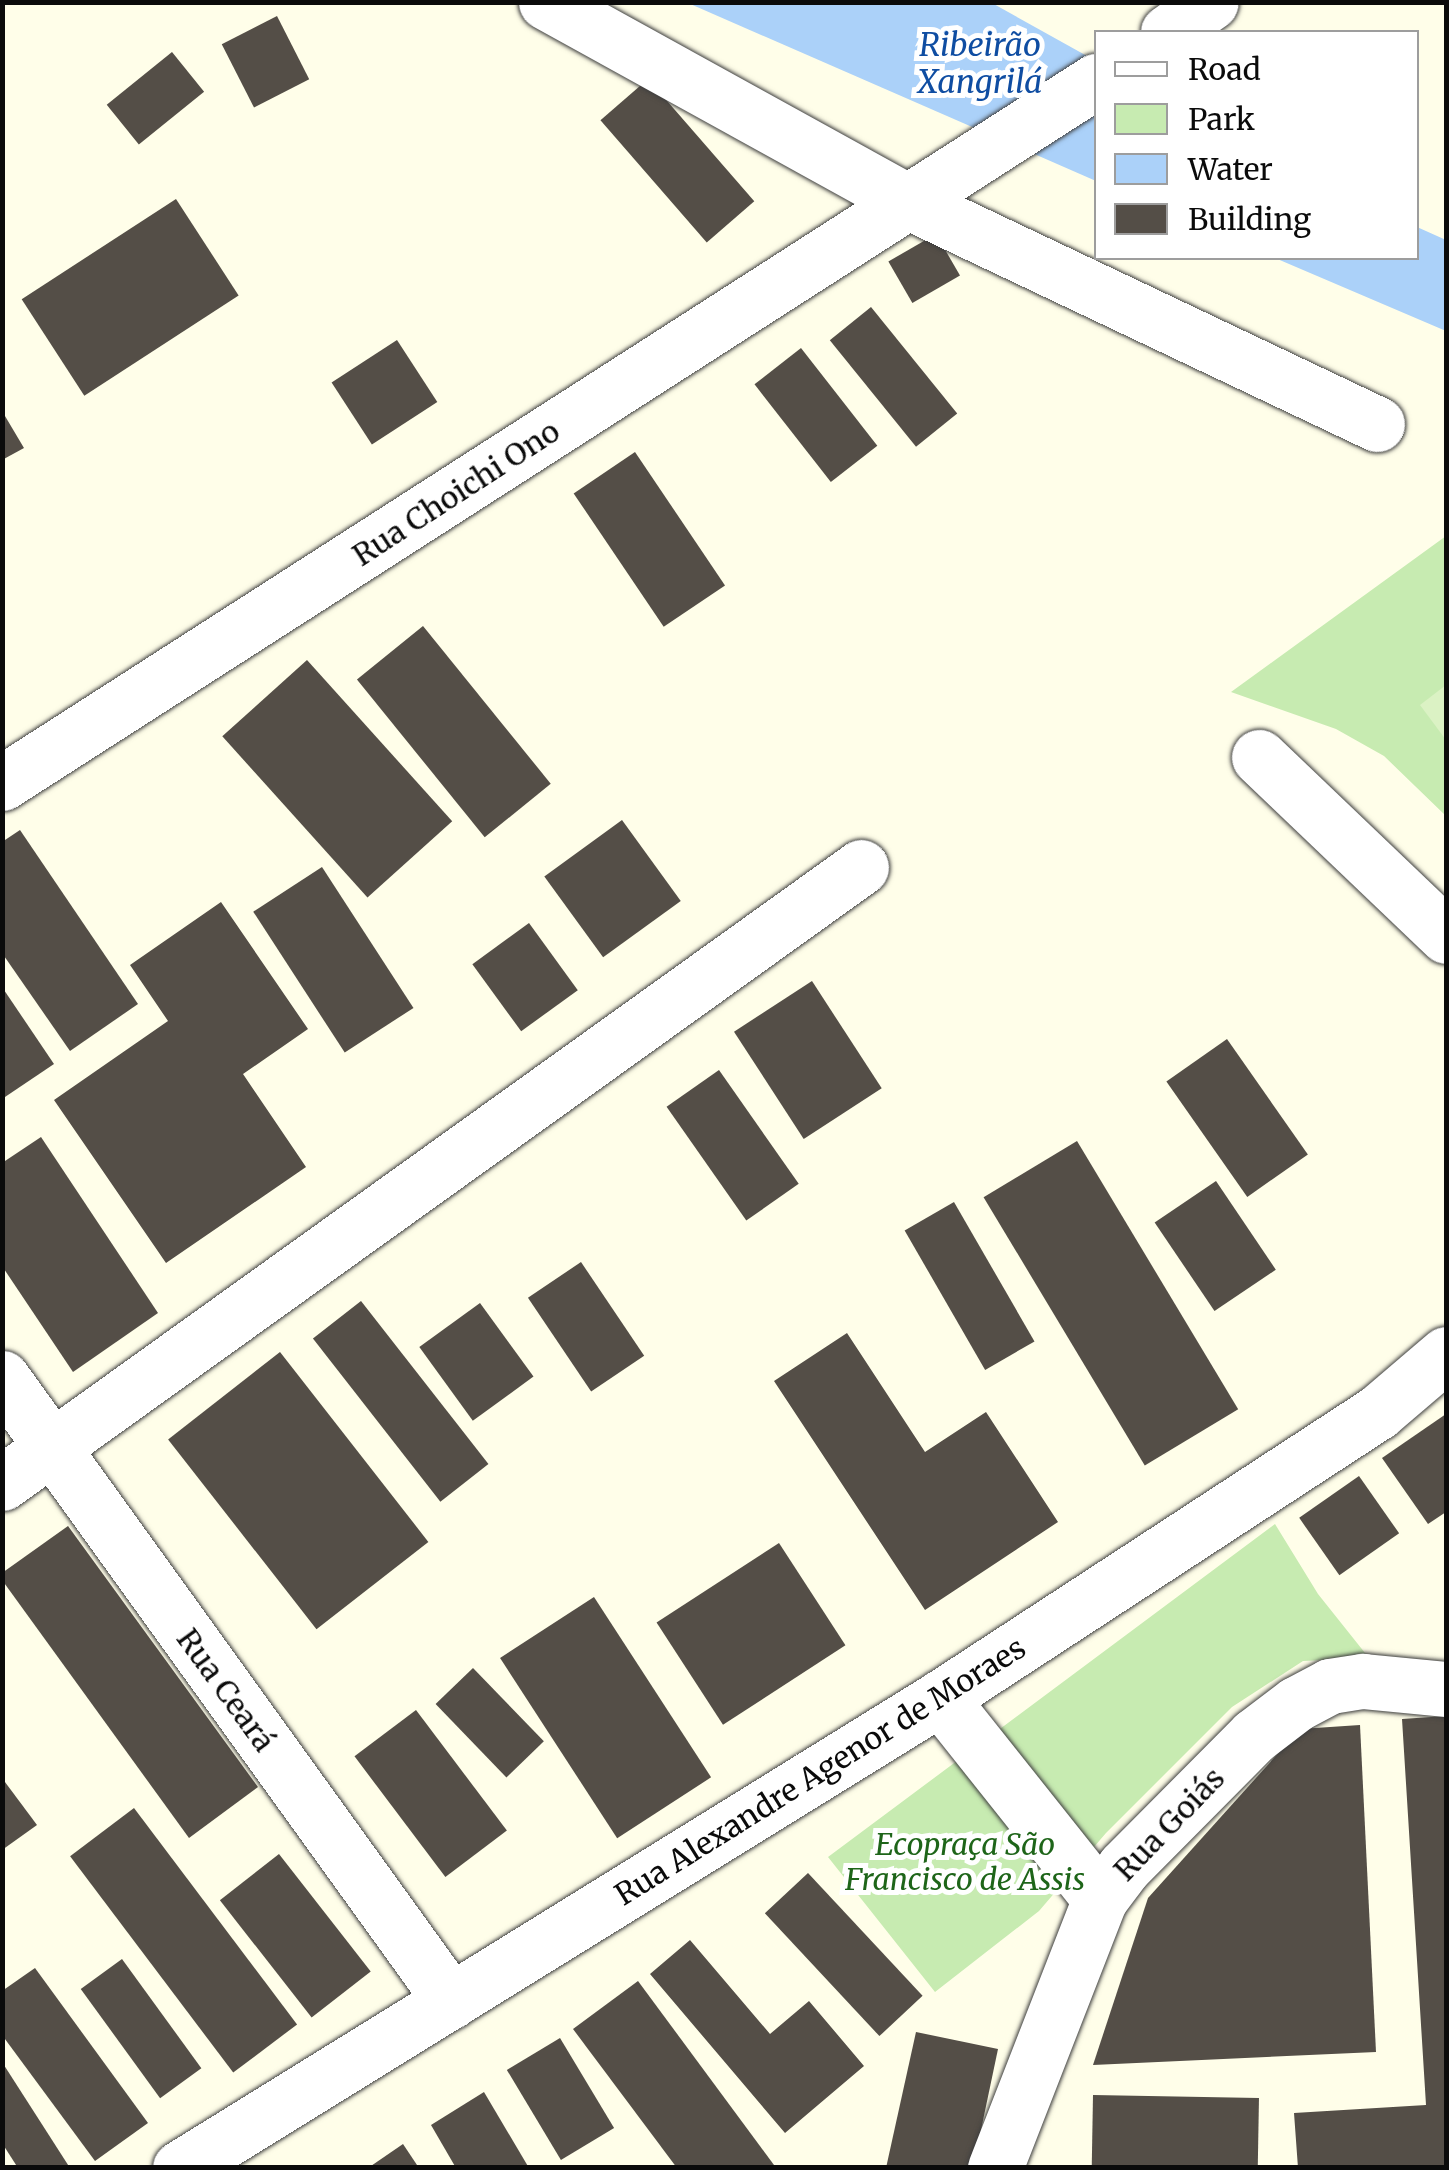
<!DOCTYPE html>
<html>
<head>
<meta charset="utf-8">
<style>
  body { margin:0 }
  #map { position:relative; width:1449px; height:2170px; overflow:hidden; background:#fffee9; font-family:Merriweather,serif }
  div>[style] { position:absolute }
  .green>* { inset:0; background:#c7ebb1 }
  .pitch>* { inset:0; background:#dbf2c4 }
  .water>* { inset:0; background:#abd1f9 }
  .building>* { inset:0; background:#544e47; transform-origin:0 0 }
  .roads { filter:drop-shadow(0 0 2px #3e3e3e) drop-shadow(0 0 2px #3e3e3e) }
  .minor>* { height:55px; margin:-27.5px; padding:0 27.5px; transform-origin:27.5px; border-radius:27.5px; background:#fff }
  span { translate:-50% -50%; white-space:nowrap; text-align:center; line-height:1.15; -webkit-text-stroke:10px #fff; paint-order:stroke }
  .street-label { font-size:30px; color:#0b0b0b }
  .park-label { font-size:30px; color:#1e6519; font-style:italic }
  .water-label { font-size:32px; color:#0f4da2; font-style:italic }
  .frame { position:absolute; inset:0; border:5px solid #0b0b0b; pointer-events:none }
  .legend { position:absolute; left:1094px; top:30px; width:325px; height:230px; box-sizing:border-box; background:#fff; border:2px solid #9d9d9d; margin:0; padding:12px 18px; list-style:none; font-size:30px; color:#0b0b0b }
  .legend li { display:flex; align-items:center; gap:20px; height:50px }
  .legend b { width:50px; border:2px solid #9d9d9d }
</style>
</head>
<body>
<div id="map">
  <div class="green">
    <i style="clip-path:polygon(1446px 536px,1446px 816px,1384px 756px,1336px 729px,1231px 692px)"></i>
    <i style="clip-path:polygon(1275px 1524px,1318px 1594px,1369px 1658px,1303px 1661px,1232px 1707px,1106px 1833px,1039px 1911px,935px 1992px,828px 1857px)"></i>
  </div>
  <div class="pitch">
    <i style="clip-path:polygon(1446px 685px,1446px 740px,1420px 705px)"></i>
  </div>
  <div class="water">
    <i style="clip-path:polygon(688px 3px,992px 3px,1096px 61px,1096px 181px)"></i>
    <i style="clip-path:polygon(1417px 227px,1446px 240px,1446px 331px,1275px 258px,1416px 258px)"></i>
  </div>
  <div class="building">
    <i style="left:277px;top:16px;width:71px;height:62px;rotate:63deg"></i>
    <i style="left:172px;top:52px;width:51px;height:84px;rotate:51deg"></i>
    <i style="left:648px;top:79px;width:162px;height:63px;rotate:49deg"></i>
    <i style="left:176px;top:199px;width:115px;height:184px;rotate:57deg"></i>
    <i style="left:936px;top:234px;width:48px;height:55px;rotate:60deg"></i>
    <i style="left:871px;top:307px;width:137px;height:53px;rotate:51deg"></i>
    <i style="left:397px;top:340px;width:74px;height:78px;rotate:57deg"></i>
    <i style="left:801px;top:348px;width:124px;height:59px;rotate:52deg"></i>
    <i style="clip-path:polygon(2px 411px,24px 448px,2px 460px)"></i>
    <i style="left:635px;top:452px;width:161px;height:74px;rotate:56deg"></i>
    <i style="left:423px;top:626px;width:203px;height:85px;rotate:51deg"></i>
    <i style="left:307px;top:660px;width:217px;height:114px;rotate:48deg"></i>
    <i style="left:622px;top:820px;width:100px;height:96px;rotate:54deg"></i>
    <i style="clip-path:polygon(20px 830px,138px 1004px,70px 1051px,2px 953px,2px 842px)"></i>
    <i style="left:322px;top:867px;width:168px;height:82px;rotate:57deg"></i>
    <i style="clip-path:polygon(221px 902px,308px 1029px,243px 1074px,306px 1167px,166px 1263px,54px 1100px,168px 1021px,130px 965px)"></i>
    <i style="left:529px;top:923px;width:83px;height:70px;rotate:54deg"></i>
    <i style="left:812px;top:981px;width:128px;height:93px;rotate:57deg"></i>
    <i style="clip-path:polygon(2px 987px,54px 1064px,2px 1099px)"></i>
    <i style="left:1227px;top:1039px;width:141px;height:74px;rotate:55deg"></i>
    <i style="left:719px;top:1070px;width:139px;height:64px;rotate:55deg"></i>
    <i style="clip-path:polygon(41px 1137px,158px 1313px,73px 1372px,2px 1266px,2px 1163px)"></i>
    <i style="left:1077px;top:1141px;width:313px;height:109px;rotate:59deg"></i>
    <i style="left:1216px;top:1181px;width:107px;height:74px;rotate:56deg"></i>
    <i style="left:954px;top:1202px;width:161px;height:57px;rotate:60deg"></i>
    <i style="left:581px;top:1262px;width:113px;height:64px;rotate:56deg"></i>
    <i style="left:361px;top:1301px;width:207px;height:61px;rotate:52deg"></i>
    <i style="left:480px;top:1303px;width:91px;height:75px;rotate:54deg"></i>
    <i style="clip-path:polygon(847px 1333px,925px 1452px,986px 1412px,1058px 1522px,925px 1610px,774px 1381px)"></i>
    <i style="left:280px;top:1352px;width:241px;height:142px;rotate:52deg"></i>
    <i style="clip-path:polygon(1446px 1414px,1446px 1512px,1428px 1524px,1382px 1458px)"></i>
    <i style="left:1359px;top:1476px;width:70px;height:73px;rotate:55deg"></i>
    <i style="clip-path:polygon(68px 1526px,258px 1787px,189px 1838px,2px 1580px,2px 1573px)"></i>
    <i style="left:779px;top:1543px;width:122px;height:146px;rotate:57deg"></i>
    <i style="left:594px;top:1597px;width:215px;height:112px;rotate:57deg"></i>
    <i style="left:473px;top:1668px;width:102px;height:52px;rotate:46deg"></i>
    <i style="left:416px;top:1710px;width:151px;height:77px;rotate:53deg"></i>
    <i style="clip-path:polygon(1446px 1716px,1446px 2168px,1298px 2168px,1294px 2113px,1426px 2105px,1402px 1719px)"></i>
    <i style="clip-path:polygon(1360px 1725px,1376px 2052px,1093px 2065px,1148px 1898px,1300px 1729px)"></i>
    <i style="clip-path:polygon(2px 1778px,37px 1825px,2px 1850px)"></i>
    <i style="left:134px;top:1808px;width:271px;height:80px;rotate:53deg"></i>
    <i style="left:279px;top:1854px;width:149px;height:75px;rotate:52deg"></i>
    <i style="left:808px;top:1873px;width:168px;height:59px;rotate:47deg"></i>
    <i style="clip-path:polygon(690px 1940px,770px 2034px,809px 2001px,864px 2066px,785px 2133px,650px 1974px)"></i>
    <i style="left:122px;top:1959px;width:135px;height:51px;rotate:54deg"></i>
    <i style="clip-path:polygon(35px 1968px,148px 2123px,95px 2161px,2px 2035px,2px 1991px)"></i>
    <i style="clip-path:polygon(638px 1981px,774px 2165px,770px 2168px,677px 2168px,573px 2029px)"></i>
    <i style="clip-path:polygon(916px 2032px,998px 2049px,973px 2168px,886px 2168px)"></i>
    <i style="left:560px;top:2038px;width:105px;height:62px;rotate:59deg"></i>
    <i style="clip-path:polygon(2px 2062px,70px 2168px,18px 2168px,2px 2143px)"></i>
    <i style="clip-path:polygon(484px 2092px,529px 2168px,456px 2168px,431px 2125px)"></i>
    <i style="left:1093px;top:2095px;width:166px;height:73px;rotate:1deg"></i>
    <i style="clip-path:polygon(403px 2144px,419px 2168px,368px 2168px)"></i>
  </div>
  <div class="roads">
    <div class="minor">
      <i style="left:546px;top:2px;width:414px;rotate:28.9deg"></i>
      <i style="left:909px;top:202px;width:518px;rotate:25.38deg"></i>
      <i style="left:1168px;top:32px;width:52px;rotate:-34.9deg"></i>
      <i style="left:1259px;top:757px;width:259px;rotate:43.7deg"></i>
      <i style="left:2px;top:783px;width:1300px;rotate:-32.69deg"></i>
      <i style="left:2px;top:1378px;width:768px;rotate:54.22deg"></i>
      <i style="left:2px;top:1483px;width:1057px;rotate:-35.64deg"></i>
      <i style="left:940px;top:1698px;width:257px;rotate:51.5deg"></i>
      <i style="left:180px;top:2168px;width:894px;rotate:-31.73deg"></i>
      <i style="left:940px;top:1698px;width:523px;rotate:-33.14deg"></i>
      <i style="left:1378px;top:1412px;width:89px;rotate:-40.5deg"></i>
      <i style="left:995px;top:2168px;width:289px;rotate:-68.7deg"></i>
      <i style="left:1100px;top:1899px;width:40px;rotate:-53deg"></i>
      <i style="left:1124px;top:1867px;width:185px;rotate:-45.2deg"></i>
      <i style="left:1254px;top:1736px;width:53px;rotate:-37.3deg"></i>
      <i style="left:1296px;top:1704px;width:38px;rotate:-28deg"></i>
      <i style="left:1330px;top:1686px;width:33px;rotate:-9deg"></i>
      <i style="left:1363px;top:1681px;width:83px;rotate:5.5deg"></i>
    </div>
  </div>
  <div class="street-label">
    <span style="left:456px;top:493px;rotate:-33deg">Rua Choichi Ono</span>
    <span style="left:226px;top:1690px;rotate:54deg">Rua Ceará</span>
    <span style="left:820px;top:1771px;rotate:-32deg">Rua Alexandre Agenor de Moraes</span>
    <span style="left:1169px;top:1824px;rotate:-46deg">Rua Goiás</span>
  </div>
  <div class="park-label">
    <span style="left:965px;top:1861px">Ecopraça São<br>Francisco de Assis</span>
  </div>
  <div class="water-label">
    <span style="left:980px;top:64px">Ribeirão<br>Xangrilá</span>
  </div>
  <div class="frame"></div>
  <ul class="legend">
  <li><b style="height:12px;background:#fff"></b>Road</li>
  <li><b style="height:28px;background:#c7ebb1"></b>Park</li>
  <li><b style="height:28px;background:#abd1f9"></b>Water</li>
  <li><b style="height:28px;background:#544e47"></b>Building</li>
  </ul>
</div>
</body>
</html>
